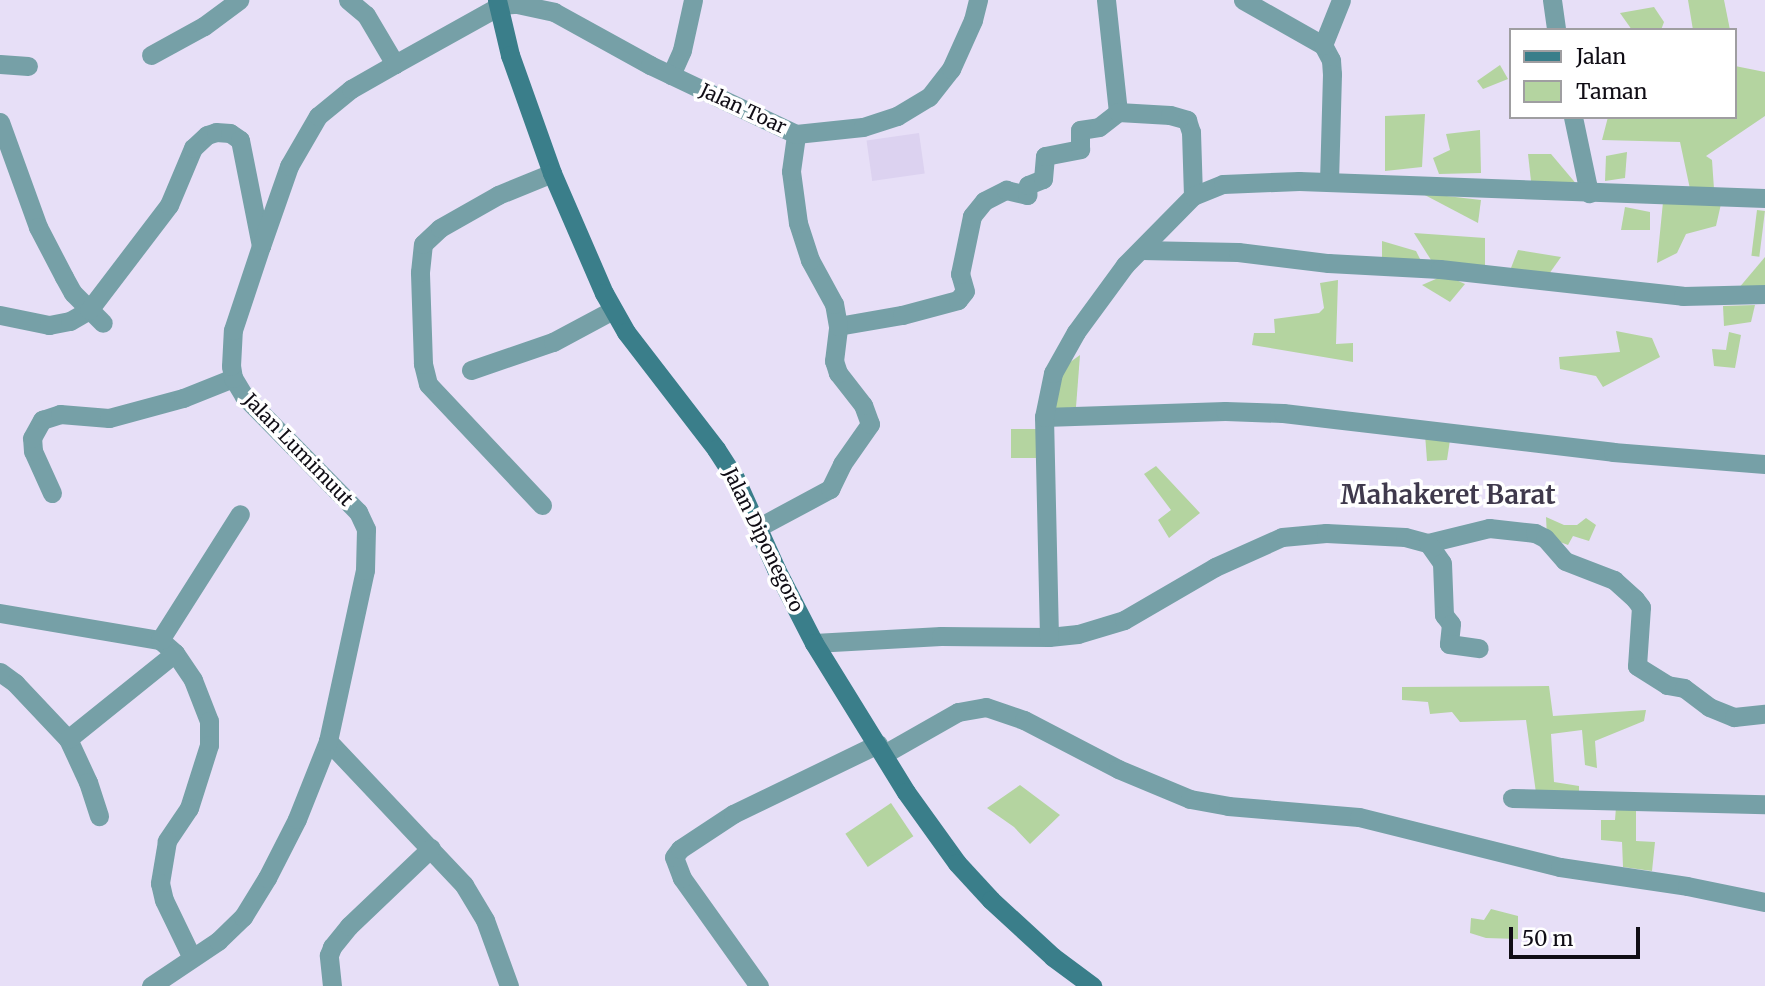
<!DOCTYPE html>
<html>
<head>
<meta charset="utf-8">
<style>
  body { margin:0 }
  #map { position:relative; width:1765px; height:986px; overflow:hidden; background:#e7dff7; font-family:Merriweather,serif }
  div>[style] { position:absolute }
  .built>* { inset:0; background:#dcd2f0; transform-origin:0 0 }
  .green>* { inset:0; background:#b4d4a0; transform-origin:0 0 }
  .minor>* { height:19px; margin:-9.5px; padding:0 9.5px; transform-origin:9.5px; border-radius:9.5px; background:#76a0a7 }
  .tertiary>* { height:19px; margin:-9.5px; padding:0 9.5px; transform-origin:9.5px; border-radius:9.5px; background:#76a0a7 }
  .secondary>* { height:19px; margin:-9.5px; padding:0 9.5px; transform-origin:9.5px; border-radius:9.5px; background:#3a7e8a }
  span { translate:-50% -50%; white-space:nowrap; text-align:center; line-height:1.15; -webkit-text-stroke:7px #fff; paint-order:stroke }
  .street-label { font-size:19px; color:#100d15 }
  .district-label { font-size:26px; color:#3f394c; font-weight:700 }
  .legend { position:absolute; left:1509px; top:28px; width:228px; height:91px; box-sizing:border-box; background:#fff; border:2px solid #9f9ea1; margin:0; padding:9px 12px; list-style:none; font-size:21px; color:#100d15 }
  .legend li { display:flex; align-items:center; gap:14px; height:35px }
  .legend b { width:35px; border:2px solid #9f9ea1 }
  .scale { position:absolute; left:1509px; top:927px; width:131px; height:32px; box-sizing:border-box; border:4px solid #100d15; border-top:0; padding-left:9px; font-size:21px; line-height:24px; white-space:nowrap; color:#100d15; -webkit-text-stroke:5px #fff; paint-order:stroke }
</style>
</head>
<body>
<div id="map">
  <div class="built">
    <i style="left:919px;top:133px;width:41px;height:53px;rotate:82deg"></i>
  </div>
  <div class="green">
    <i style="clip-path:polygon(1688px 0,1724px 0,1730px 30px,1693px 30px)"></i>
    <i style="clip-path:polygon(1654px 7px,1664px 22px,1661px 30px,1632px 30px,1620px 13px)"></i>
    <i style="clip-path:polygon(1500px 65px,1508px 79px,1483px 89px,1477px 81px)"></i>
    <i style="clip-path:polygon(1735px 66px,1765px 72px,1765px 116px,1706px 156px,1712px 160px,1714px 189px,1690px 189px,1680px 142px,1602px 140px,1608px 117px,1735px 117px)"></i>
    <i style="clip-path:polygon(1425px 114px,1422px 167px,1385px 171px,1385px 116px)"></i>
    <i style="clip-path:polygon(1480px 130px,1481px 173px,1439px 174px,1433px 158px,1450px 150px,1446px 134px)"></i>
    <i style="clip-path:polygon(1627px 152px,1625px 178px,1605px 181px,1606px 156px)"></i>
    <i style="clip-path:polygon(1528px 154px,1551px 154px,1578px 186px,1531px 181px)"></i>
    <i style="clip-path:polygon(1421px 193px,1481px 200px,1478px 223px)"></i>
    <i style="clip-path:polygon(1663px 202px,1721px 204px,1716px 226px,1686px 234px,1677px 253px,1657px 263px)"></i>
    <i style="clip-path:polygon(1625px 207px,1650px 212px,1650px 230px,1621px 230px)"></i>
    <i style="left:1757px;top:210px;width:8px;height:46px;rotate:7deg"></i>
    <i style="clip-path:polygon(1414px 233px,1485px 238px,1485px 268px,1431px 260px)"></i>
    <i style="clip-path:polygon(1382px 241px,1416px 251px,1422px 263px,1382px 259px)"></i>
    <i style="clip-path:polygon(1518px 250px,1561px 257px,1549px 274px,1509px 273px)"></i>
    <i style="clip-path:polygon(1765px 257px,1765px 288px,1738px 289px)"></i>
    <i style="clip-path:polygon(1445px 275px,1465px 284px,1450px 302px,1422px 285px)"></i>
    <i style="clip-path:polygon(1338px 280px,1336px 344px,1353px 343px,1353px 362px,1252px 345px,1254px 333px,1275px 333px,1274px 319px,1319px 313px,1324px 308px,1320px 283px)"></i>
    <i style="clip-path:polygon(1755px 305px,1751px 322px,1724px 326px,1723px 306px)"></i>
    <i style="clip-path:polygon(1616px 331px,1652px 338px,1660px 357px,1603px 387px,1596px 376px,1560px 369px,1559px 357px,1620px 352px)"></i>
    <i style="clip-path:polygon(1729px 332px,1741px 335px,1735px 368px,1714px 366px,1712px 349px,1726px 350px)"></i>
    <i style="clip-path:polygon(1080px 355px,1076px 407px,1051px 410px,1058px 371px)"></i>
    <i style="left:1040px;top:429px;width:29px;height:29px;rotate:90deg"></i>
    <i style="clip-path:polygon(1425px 434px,1450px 440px,1447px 460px,1427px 461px)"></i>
    <i style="clip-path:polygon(1156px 466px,1200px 513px,1169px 538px,1158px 520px,1171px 510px,1144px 474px)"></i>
    <i style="clip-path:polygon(1546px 517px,1564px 525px,1577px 525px,1586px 518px,1596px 525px,1589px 541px,1573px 536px,1568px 545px,1547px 537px)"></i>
    <i style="clip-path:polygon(1549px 686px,1553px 716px,1646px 710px,1644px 721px,1595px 741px,1597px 768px,1585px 765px,1582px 730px,1551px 734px,1554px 782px,1579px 786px,1579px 797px,1536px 793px,1526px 720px,1460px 722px,1452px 712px,1430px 714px,1428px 702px,1402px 700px,1402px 687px)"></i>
    <i style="clip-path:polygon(1020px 785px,1060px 815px,1030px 844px,1014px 827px,987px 808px)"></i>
    <i style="left:891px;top:803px;width:40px;height:55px;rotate:56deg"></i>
    <i style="clip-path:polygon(1616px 807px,1636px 810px,1636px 841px,1655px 842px,1652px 871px,1623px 867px,1622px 842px,1601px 840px,1601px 820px,1615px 820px)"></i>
    <i style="clip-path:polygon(1491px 909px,1518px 916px,1518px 939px,1486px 938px,1470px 933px,1471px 918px,1484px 920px)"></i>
  </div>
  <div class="minor">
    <i style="left:348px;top:0;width:23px;rotate:40deg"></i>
    <i style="left:366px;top:15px;width:57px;rotate:59.4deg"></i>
    <i style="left:1106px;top:0;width:113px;rotate:83.9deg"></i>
    <i style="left:1243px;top:0;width:92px;rotate:29.4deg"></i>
    <i style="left:1552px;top:0;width:30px;rotate:82deg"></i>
    <i style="left:1323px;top:45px;width:17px;rotate:62deg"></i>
    <i style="left:1331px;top:60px;width:14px;rotate:86deg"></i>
    <i style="left:1332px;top:74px;width:108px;rotate:91.6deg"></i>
    <i style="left:1323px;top:45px;width:48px;rotate:-68.2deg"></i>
    <i style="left:151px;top:55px;width:60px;rotate:-28.7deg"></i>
    <i style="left:204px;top:26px;width:44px;rotate:-36.6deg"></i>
    <i style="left:0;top:64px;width:28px;rotate:4deg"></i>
    <i style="left:671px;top:75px;width:27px;rotate:-66deg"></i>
    <i style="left:682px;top:50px;width:51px;rotate:-77.6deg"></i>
    <i style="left:1573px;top:117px;width:78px;rotate:78.1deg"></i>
    <i style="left:0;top:122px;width:112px;rotate:70.1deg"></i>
    <i style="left:38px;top:227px;width:56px;rotate:62.5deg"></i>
    <i style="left:64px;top:277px;width:18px;rotate:61deg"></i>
    <i style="left:73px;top:293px;width:42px;rotate:45deg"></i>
    <i style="left:1141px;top:250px;width:97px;rotate:1.2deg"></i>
    <i style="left:1238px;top:252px;width:91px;rotate:7deg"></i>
    <i style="left:1328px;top:263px;width:112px;rotate:3.1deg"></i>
    <i style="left:1440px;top:269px;width:244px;rotate:6.3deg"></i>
    <i style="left:1683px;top:296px;width:82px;rotate:-1.4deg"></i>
    <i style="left:0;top:315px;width:50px;rotate:11.5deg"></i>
    <i style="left:49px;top:325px;width:21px;rotate:-11deg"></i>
    <i style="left:70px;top:321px;width:22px;rotate:-30deg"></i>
    <i style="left:89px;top:310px;width:132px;rotate:-52.7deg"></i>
    <i style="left:169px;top:205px;width:62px;rotate:-67.2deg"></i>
    <i style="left:193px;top:148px;width:19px;rotate:-43deg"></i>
    <i style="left:207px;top:135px;width:9px;rotate:-18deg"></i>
    <i style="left:216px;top:132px;width:14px;rotate:4deg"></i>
    <i style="left:230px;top:133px;width:12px;rotate:35deg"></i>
    <i style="left:240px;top:140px;width:108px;rotate:78.8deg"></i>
    <i style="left:838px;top:326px;width:65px;rotate:-9.8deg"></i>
    <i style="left:902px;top:315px;width:58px;rotate:-15deg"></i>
    <i style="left:958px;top:300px;width:11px;rotate:-52deg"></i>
    <i style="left:965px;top:291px;width:18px;rotate:-106deg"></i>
    <i style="left:960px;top:274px;width:59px;rotate:-78.3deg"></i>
    <i style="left:972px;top:216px;width:19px;rotate:-51deg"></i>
    <i style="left:984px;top:201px;width:25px;rotate:-27deg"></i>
    <i style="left:1006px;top:190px;width:22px;rotate:13deg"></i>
    <i style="left:1027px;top:195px;width:10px;rotate:-84deg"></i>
    <i style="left:1028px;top:185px;width:16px;rotate:-22deg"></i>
    <i style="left:1043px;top:179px;width:23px;rotate:-85deg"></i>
    <i style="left:1045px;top:156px;width:36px;rotate:-11deg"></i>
    <i style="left:1080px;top:149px;width:19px;rotate:-90deg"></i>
    <i style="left:1080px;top:130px;width:19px;rotate:-9deg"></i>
    <i style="left:1099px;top:127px;width:24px;rotate:-38deg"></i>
    <i style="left:1118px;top:112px;width:52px;rotate:3.3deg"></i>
    <i style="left:1170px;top:115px;width:18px;rotate:16deg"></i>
    <i style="left:1187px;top:120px;width:13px;rotate:72deg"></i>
    <i style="left:1191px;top:132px;width:64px;rotate:88.2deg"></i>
    <i style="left:471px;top:370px;width:87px;rotate:-18.9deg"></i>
    <i style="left:553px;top:342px;width:68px;rotate:-28.1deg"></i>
    <i style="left:1044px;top:417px;width:181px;rotate:-1.9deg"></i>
    <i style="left:1225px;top:411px;width:58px;rotate:2deg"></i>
    <i style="left:1283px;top:413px;width:332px;rotate:6.7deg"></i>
    <i style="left:1613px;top:452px;width:152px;rotate:4.5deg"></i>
    <i style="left:52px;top:493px;width:46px;rotate:-114.3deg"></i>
    <i style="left:33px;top:451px;width:13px;rotate:-94deg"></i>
    <i style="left:32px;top:438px;width:21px;rotate:-61deg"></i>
    <i style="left:42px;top:420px;width:19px;rotate:-18deg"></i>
    <i style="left:60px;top:414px;width:49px;rotate:4.7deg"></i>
    <i style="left:109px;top:418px;width:77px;rotate:-15.1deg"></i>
    <i style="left:183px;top:398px;width:54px;rotate:-21.8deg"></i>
    <i style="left:542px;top:505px;width:166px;rotate:-133.3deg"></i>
    <i style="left:428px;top:384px;width:21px;rotate:-104deg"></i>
    <i style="left:423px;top:364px;width:92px;rotate:-91.9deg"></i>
    <i style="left:420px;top:272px;width:28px;rotate:-84deg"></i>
    <i style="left:423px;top:244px;width:23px;rotate:-43deg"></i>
    <i style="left:440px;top:228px;width:67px;rotate:-29.6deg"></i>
    <i style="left:498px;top:195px;width:58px;rotate:-22.2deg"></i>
    <i style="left:759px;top:527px;width:81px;rotate:-28.2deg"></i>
    <i style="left:830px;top:489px;width:28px;rotate:-64deg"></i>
    <i style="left:842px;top:464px;width:49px;rotate:-55deg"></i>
    <i style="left:870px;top:424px;width:20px;rotate:-110deg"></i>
    <i style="left:863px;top:405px;width:41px;rotate:-128deg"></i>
    <i style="left:838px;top:373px;width:13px;rotate:-108deg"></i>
    <i style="left:834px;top:361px;width:35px;rotate:-83deg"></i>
    <i style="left:838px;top:326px;width:22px;rotate:-100deg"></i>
    <i style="left:834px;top:304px;width:50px;rotate:-118.6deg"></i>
    <i style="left:810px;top:260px;width:39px;rotate:-108deg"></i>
    <i style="left:798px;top:223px;width:52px;rotate:-97.7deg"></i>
    <i style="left:791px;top:171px;width:37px;rotate:-82deg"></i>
    <i style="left:1428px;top:543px;width:63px;rotate:-13.8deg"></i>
    <i style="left:1489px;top:528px;width:46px;rotate:6.2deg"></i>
    <i style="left:1535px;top:533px;width:11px;rotate:27deg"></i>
    <i style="left:1545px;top:538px;width:30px;rotate:49deg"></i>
    <i style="left:1565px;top:561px;width:53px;rotate:21.2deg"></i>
    <i style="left:1614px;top:580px;width:28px;rotate:42deg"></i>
    <i style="left:1635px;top:599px;width:10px;rotate:53deg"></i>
    <i style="left:1641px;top:607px;width:59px;rotate:93.9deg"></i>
    <i style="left:1637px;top:666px;width:36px;rotate:32deg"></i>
    <i style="left:1667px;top:685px;width:17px;rotate:10deg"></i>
    <i style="left:1684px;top:688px;width:31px;rotate:37deg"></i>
    <i style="left:1709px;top:707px;width:27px;rotate:22deg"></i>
    <i style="left:1734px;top:717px;width:31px;rotate:-6deg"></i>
    <i style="left:0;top:613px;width:162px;rotate:9.6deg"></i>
    <i style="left:160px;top:640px;width:20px;rotate:41deg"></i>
    <i style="left:175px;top:653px;width:32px;rotate:56deg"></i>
    <i style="left:193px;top:680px;width:44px;rotate:68.7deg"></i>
    <i style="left:209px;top:721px;width:24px;rotate:90deg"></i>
    <i style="left:209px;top:745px;width:66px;rotate:107.6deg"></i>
    <i style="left:189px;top:808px;width:40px;rotate:124deg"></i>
    <i style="left:167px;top:841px;width:43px;rotate:99.5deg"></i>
    <i style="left:160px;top:883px;width:17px;rotate:77deg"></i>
    <i style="left:164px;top:900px;width:64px;rotate:64.2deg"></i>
    <i style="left:1049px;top:637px;width:29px;rotate:-6deg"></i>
    <i style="left:1078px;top:634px;width:48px;rotate:-16.9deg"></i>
    <i style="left:1124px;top:620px;width:105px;rotate:-30.2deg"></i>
    <i style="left:1215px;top:567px;width:73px;rotate:-24.1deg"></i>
    <i style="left:1282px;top:537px;width:44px;rotate:-5.2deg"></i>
    <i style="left:1326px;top:533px;width:79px;rotate:2.9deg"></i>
    <i style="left:1405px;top:537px;width:24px;rotate:15deg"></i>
    <i style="left:1428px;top:543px;width:24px;rotate:55deg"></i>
    <i style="left:1442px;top:563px;width:52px;rotate:87.8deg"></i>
    <i style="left:1444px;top:615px;width:11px;rotate:52deg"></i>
    <i style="left:1451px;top:624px;width:20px;rotate:96deg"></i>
    <i style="left:1449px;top:644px;width:30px;rotate:8deg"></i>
    <i style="left:160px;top:640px;width:149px;rotate:-57.6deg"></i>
    <i style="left:814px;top:643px;width:127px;rotate:-3.2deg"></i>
    <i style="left:941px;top:636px;width:108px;rotate:0.5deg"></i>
    <i style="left:1049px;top:637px;width:220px;rotate:-91.3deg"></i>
    <i style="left:1044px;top:417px;width:45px;rotate:-78.4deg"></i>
    <i style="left:1053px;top:373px;width:47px;rotate:-60.7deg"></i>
    <i style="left:1076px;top:332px;width:83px;rotate:-53.8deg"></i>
    <i style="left:1125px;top:265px;width:97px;rotate:-45.4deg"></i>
    <i style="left:1193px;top:196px;width:32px;rotate:-22deg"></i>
    <i style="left:1223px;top:184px;width:76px;rotate:-2.3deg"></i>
    <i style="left:1299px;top:181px;width:466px;rotate:2.1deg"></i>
    <i style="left:0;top:672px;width:19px;rotate:36deg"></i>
    <i style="left:15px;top:683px;width:77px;rotate:46.6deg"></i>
    <i style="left:68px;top:739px;width:47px;rotate:65.1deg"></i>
    <i style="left:88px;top:782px;width:36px;rotate:72deg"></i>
    <i style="left:68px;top:739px;width:137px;rotate:-38.8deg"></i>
    <i style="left:328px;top:741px;width:198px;rotate:46.6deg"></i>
    <i style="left:464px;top:885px;width:41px;rotate:59deg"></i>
    <i style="left:485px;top:920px;width:70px;rotate:70deg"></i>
    <i style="left:884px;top:754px;width:85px;rotate:-29.6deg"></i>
    <i style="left:958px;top:712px;width:28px;rotate:-10deg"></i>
    <i style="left:986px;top:707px;width:40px;rotate:18.9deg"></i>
    <i style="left:1024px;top:720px;width:106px;rotate:27.5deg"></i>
    <i style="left:1118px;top:769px;width:78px;rotate:22.6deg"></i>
    <i style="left:1190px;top:799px;width:39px;rotate:10deg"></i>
    <i style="left:1228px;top:806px;width:131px;rotate:4.8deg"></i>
    <i style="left:1359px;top:817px;width:207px;rotate:14deg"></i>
    <i style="left:1560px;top:867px;width:128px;rotate:8.5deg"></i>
    <i style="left:1687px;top:886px;width:80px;rotate:11.6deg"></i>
    <i style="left:1512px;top:798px;width:253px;rotate:1.4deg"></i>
    <i style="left:332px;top:986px;width:31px;rotate:-96deg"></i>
    <i style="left:329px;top:955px;width:9px;rotate:-69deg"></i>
    <i style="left:332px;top:947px;width:27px;rotate:-51deg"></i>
    <i style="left:349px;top:926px;width:113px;rotate:-43.6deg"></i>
    <i style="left:759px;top:986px;width:133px;rotate:-125.5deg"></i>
    <i style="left:682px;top:878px;width:22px;rotate:-111deg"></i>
    <i style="left:674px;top:857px;width:10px;rotate:-53deg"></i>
    <i style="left:680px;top:849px;width:64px;rotate:-33.4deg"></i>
    <i style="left:733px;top:814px;width:161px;rotate:-25.8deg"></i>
  </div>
  <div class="tertiary">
    <i style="left:151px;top:986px;width:81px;rotate:-33.9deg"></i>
    <i style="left:218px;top:941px;width:35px;rotate:-44deg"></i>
    <i style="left:243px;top:917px;width:46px;rotate:-58.4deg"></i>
    <i style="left:267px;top:878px;width:66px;rotate:-63deg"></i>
    <i style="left:297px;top:819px;width:84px;rotate:-68.3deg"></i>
    <i style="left:328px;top:741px;width:175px;rotate:-77.8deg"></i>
    <i style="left:365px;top:570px;width:41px;rotate:-88.6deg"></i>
    <i style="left:366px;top:529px;width:19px;rotate:-115deg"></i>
    <i style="left:358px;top:512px;width:163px;rotate:-134.5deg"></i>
    <i style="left:244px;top:396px;width:21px;rotate:-121deg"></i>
    <i style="left:233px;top:378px;width:12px;rotate:-99deg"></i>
    <i style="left:231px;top:366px;width:36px;rotate:-87deg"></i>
    <i style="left:233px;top:330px;width:89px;rotate:-71.6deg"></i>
    <i style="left:261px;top:246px;width:85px;rotate:-70.7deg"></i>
    <i style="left:289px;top:166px;width:58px;rotate:-59.9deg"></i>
    <i style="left:318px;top:116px;width:43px;rotate:-39.3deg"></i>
    <i style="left:351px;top:89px;width:51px;rotate:-29.6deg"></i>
    <i style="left:395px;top:64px;width:121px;rotate:-29.1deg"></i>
    <i style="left:501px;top:5px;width:16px;rotate:-4deg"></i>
    <i style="left:517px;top:4px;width:38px;rotate:12deg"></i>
    <i style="left:554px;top:12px;width:110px;rotate:28.9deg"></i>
    <i style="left:650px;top:65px;width:161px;rotate:25.3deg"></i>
    <i style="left:796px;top:134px;width:67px;rotate:-6deg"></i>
    <i style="left:863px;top:127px;width:36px;rotate:-18deg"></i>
    <i style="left:897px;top:116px;width:37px;rotate:-31deg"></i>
    <i style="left:929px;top:97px;width:36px;rotate:-52deg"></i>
    <i style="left:951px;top:69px;width:54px;rotate:-65.8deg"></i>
    <i style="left:973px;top:20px;width:21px;rotate:-76deg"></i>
  </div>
  <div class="secondary">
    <i style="left:497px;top:0;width:57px;rotate:76.7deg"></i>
    <i style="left:510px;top:55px;width:125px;rotate:70.4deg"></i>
    <i style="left:552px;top:173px;width:131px;rotate:66.6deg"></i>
    <i style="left:604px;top:293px;width:45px;rotate:60.6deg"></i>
    <i style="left:626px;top:332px;width:148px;rotate:52.4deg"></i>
    <i style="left:716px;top:449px;width:35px;rotate:57deg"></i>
    <i style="left:735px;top:478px;width:100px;rotate:65.7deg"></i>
    <i style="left:776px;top:569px;width:83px;rotate:62.8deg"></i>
    <i style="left:814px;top:643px;width:175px;rotate:58.3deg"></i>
    <i style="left:906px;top:792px;width:87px;rotate:54.3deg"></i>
    <i style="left:957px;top:863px;width:50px;rotate:47.4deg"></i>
    <i style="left:991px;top:900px;width:84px;rotate:42.6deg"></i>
    <i style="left:1053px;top:957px;width:49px;rotate:36.6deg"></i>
  </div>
  <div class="street-label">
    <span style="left:743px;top:109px;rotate:25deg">Jalan Toar</span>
    <span style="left:298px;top:450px;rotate:46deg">Jalan Lumimuut</span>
    <span style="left:763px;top:540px;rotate:64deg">Jalan Diponegoro</span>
  </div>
  <div class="district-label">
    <span style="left:1448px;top:495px">Mahakeret Barat</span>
  </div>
  <ul class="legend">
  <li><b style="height:9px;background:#3a7e8a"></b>Jalan</li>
  <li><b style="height:19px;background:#b4d4a0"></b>Taman</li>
  </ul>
  <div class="scale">50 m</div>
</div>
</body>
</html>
